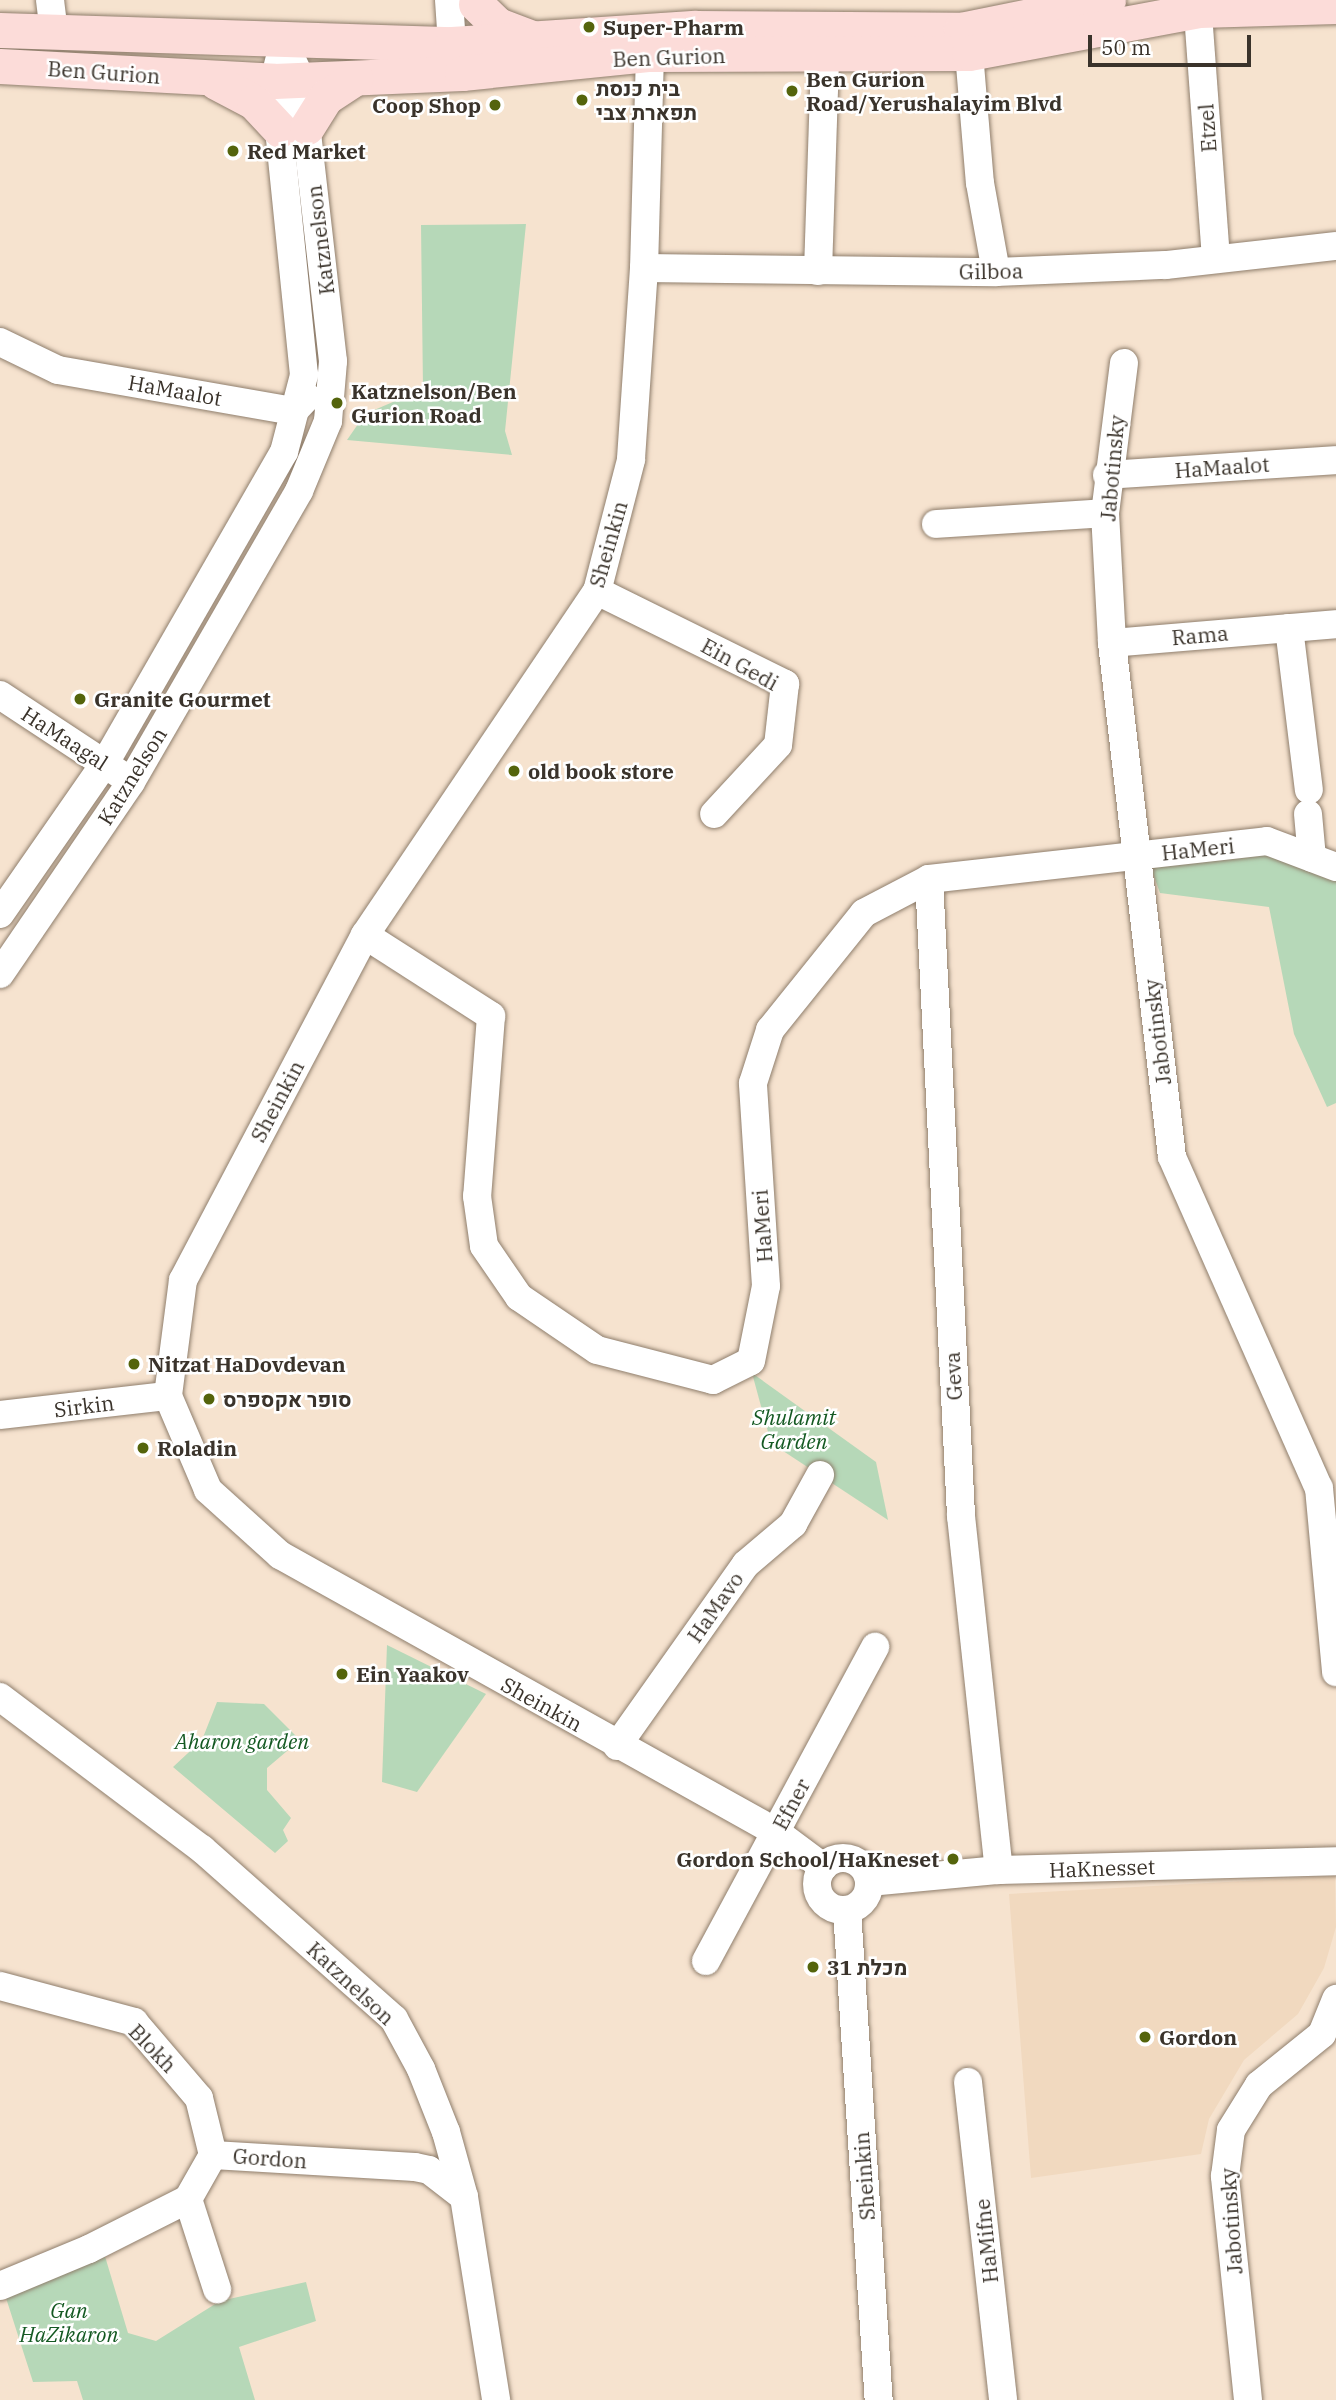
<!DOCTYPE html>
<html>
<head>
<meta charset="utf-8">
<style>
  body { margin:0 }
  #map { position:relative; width:1336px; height:2400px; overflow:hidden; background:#f6e3cf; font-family:"IBM Plex Serif",Heebo,serif }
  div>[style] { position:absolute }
  .built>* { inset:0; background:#f1d9bf }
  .green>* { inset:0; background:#b6d8b8 }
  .roads { filter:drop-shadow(0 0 2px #8f7e6c) drop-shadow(0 0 2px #8f7e6c) }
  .minor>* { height:28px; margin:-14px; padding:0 14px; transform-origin:14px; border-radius:14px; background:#fff }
  .minor>.ring { margin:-14px; padding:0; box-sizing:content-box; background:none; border:28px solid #fff; border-radius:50% }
  .major>* { height:35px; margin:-17.5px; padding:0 17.5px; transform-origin:17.5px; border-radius:17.5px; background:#fcdcd9 }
  .dots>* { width:19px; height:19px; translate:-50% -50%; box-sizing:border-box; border:4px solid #fff; border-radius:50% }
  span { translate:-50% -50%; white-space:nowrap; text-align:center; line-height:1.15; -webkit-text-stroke:5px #fff; paint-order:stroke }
  .poi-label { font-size:21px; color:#3a332b; font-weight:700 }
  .left { translate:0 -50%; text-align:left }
  .right { translate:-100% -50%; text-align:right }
  .street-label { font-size:21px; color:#3a332b }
  .park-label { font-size:21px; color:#145922; font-style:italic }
  .scale { position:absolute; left:1088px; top:35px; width:163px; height:32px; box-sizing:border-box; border:4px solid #3a332b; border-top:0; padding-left:9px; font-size:21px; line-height:24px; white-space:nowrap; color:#3a332b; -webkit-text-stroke:5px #fff; paint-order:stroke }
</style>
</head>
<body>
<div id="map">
  <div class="built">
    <i style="clip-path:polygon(1335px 1876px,1336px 1927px,1324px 1968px,1298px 2014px,1244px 2060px,1209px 2119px,1201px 2154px,1031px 2178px,1009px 1894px)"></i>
  </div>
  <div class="green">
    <i style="clip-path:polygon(526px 224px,505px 431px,512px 455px,347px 440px,365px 414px,423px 389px,421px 225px)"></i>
    <i style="clip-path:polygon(1263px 854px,1336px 880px,1336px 1103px,1327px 1107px,1294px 1034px,1269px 907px,1160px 893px,1148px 860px)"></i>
    <i style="clip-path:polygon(752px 1373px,876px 1462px,888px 1520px,771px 1443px)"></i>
    <i style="clip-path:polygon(387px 1645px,486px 1694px,417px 1792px,382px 1782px)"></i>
    <i style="clip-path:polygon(217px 1702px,264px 1704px,300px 1740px,267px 1768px,267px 1790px,291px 1818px,283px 1830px,288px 1841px,275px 1853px,173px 1767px,202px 1740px)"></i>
    <i style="clip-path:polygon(104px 2253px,128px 2333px,156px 2341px,220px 2301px,306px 2282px,316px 2321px,239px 2347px,255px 2400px,83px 2400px,77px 2381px,33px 2382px,6px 2298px)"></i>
  </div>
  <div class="roads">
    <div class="minor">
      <i style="left:50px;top:0;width:34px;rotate:83deg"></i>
      <i style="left:449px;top:0;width:44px;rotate:86.1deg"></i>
      <i style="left:452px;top:44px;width:21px;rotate:71deg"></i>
      <i style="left:1197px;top:0;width:258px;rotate:85.8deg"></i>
      <i style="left:969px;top:53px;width:130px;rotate:85.2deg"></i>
      <i style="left:980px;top:183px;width:90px;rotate:79.8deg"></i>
      <i style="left:650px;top:54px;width:214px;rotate:91.6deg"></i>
      <i style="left:644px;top:268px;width:192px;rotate:93.9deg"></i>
      <i style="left:631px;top:460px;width:135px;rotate:104.5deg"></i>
      <i style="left:597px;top:591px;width:415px;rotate:124deg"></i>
      <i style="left:365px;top:935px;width:390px;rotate:117.8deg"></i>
      <i style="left:183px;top:1280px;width:117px;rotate:97.4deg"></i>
      <i style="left:168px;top:1396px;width:102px;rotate:66.9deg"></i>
      <i style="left:208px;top:1490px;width:97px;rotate:42.1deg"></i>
      <i style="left:280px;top:1555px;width:568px;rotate:29.18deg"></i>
      <i style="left:776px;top:1832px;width:59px;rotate:36.7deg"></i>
      <i style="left:644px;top:268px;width:352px;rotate:0.7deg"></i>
      <i style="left:996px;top:272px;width:170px;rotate:-2.4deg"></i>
      <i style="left:1166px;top:265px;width:171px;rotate:-6.4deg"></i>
      <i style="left:818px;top:271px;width:216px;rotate:-88.1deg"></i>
      <i style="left:0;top:342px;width:64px;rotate:25.8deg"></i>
      <i style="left:58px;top:370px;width:240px;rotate:9.9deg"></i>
      <i style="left:294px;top:411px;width:19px;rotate:-47deg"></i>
      <i style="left:1124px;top:363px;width:151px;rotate:97.2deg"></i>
      <i style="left:1105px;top:513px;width:130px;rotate:86.9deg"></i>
      <i style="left:1112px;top:643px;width:517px;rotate:83.34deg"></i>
      <i style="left:1172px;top:1157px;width:362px;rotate:66.1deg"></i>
      <i style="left:1319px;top:1488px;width:185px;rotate:84.7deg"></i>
      <i style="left:1107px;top:475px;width:229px;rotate:-3.7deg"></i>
      <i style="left:936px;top:524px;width:169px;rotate:-3.7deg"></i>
      <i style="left:597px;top:591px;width:210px;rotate:26.3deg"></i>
      <i style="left:785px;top:684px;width:61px;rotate:96.5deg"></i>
      <i style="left:778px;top:745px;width:94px;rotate:132.8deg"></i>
      <i style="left:1289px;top:628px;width:163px;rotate:83deg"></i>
      <i style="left:1112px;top:643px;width:225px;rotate:-4.8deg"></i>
      <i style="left:0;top:695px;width:144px;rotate:33.4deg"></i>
      <i style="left:1308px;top:814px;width:44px;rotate:84.8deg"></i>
      <i style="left:929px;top:879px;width:638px;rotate:87.12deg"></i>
      <i style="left:961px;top:1516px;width:356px;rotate:83.9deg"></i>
      <i style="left:0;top:914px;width:184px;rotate:-55.2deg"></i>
      <i style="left:105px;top:763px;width:359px;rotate:-60.1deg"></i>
      <i style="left:284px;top:452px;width:80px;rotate:-75.4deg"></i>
      <i style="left:304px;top:375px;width:296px;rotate:-95.8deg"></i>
      <i style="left:274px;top:81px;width:21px;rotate:-76deg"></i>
      <i style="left:365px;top:935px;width:150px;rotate:32.7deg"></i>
      <i style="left:491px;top:1016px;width:181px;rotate:94.4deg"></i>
      <i style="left:477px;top:1196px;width:50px;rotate:82deg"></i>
      <i style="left:484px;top:1246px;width:62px;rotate:55.5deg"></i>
      <i style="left:519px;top:1297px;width:94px;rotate:34.2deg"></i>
      <i style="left:597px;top:1350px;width:120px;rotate:14.5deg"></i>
      <i style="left:713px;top:1380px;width:42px;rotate:-26.6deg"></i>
      <i style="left:751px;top:1361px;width:76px;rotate:-78.7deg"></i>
      <i style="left:766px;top:1286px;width:203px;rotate:-93.7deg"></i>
      <i style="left:753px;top:1083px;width:56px;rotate:-72.2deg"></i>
      <i style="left:770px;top:1030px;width:150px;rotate:-51.2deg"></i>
      <i style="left:864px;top:913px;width:73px;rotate:-27.6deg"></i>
      <i style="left:929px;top:879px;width:340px;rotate:-6.4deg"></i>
      <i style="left:1267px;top:841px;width:74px;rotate:20.6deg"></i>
      <i style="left:0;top:974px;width:232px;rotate:-55.7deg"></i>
      <i style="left:131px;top:782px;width:336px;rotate:-60deg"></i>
      <i style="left:299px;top:491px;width:76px;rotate:-67.5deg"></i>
      <i style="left:328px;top:421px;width:60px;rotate:-85.2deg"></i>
      <i style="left:333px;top:361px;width:284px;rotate:-96.5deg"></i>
      <i style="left:301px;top:79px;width:42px;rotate:-115.3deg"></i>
      <i style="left:0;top:1415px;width:169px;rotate:-6.5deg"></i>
      <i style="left:0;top:1697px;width:253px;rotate:37deg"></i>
      <i style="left:202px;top:1849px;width:256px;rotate:41.5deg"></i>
      <i style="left:394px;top:2019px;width:57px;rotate:61.6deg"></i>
      <i style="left:421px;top:2069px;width:68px;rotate:68.4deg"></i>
      <i style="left:446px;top:2132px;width:67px;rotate:74.5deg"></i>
      <i style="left:464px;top:2197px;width:206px;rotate:81deg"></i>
      <i style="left:617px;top:1746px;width:223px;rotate:-54.7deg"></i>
      <i style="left:746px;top:1564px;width:62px;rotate:-40.4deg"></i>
      <i style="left:793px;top:1524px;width:56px;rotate:-61.1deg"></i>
      <i class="ring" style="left:817px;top:1858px;width:24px;height:24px"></i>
      <i style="left:869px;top:1882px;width:131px;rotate:-5.3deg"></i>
      <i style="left:999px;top:1870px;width:337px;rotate:-1.5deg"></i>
      <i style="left:847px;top:1910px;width:491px;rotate:86.3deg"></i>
      <i style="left:706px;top:1961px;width:357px;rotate:-61.7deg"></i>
      <i style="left:0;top:1986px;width:139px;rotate:15deg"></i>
      <i style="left:134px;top:2022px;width:100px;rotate:49.5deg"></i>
      <i style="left:199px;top:2098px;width:59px;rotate:76.2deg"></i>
      <i style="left:968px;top:2082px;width:320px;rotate:83.7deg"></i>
      <i style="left:213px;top:2155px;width:202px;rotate:3.4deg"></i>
      <i style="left:415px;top:2167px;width:14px;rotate:12deg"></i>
      <i style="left:429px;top:2170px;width:44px;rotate:37.6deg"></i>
      <i style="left:188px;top:2199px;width:95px;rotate:72.1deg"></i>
      <i style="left:0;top:2286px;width:96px;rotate:-22.6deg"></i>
      <i style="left:89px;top:2249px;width:111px;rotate:-26.8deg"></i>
      <i style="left:188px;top:2199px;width:51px;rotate:-60.4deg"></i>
      <i style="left:1248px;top:2400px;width:225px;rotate:-95.9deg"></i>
      <i style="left:1225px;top:2176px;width:46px;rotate:-82.6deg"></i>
      <i style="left:1231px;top:2130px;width:53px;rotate:-58.1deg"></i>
      <i style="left:1259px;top:2085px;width:81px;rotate:-39deg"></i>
      <i style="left:1322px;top:2034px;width:38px;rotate:-68deg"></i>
    </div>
    <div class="major">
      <i style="left:476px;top:4px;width:30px;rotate:44deg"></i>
      <i style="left:498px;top:25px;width:36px;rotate:21deg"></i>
      <i style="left:0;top:30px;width:452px;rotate:1.8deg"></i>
      <i style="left:452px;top:44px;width:244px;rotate:-3.8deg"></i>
      <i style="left:695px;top:28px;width:266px;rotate:0.4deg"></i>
      <i style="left:961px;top:30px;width:150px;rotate:-11.5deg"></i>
      <i style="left:0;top:66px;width:274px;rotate:3.1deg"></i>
      <i style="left:274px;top:81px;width:188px;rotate:-2.4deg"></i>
      <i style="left:462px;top:73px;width:189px;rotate:-5.8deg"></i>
      <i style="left:650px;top:54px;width:319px;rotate:-0.2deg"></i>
      <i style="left:969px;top:53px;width:234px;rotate:-10.6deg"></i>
      <i style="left:1199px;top:10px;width:137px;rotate:-1.7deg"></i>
      <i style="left:216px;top:82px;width:43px;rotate:27.8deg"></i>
      <i style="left:254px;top:102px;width:38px;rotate:47deg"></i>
      <i style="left:307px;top:127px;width:36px;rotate:-58deg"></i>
      <i style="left:326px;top:97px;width:35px;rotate:-33deg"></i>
    </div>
  </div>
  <div class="dots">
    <i style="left:589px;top:27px;background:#54640c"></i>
    <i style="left:792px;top:91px;background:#54640c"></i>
    <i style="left:582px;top:100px;background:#54640c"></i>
    <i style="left:495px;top:105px;background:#54640c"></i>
    <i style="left:233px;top:151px;background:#54640c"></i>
    <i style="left:337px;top:403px;background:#54640c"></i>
    <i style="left:80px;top:699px;background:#54640c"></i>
    <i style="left:514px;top:771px;background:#54640c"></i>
    <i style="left:134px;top:1364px;background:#54640c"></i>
    <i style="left:209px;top:1399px;background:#54640c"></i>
    <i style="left:143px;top:1448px;background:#54640c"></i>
    <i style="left:342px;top:1674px;background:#54640c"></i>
    <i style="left:953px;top:1859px;background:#54640c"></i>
    <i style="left:813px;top:1967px;background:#54640c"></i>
    <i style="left:1145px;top:2037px;background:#54640c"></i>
  </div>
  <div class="poi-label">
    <span class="left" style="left:603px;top:27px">Super-Pharm</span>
    <span class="left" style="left:806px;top:91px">Ben Gurion<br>Road/Yerushalayim Blvd</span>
    <span class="left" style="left:596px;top:100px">בית כנסת<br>תפארת צבי</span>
    <span class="right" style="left:481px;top:105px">Coop Shop</span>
    <span class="left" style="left:247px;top:151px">Red Market</span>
    <span class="left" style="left:351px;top:403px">Katznelson/Ben<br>Gurion Road</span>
    <span class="left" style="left:94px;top:699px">Granite Gourmet</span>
    <span class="left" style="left:528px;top:771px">old book store</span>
    <span class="left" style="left:148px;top:1364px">Nitzat HaDovdevan</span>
    <span class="left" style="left:223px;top:1399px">סופר אקספרס</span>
    <span class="left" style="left:157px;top:1448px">Roladin</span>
    <span class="left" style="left:356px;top:1674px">Ein Yaakov</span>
    <span class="right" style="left:939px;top:1859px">Gordon School/HaKneset</span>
    <span class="left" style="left:827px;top:1967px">מכלת 31</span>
    <span class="left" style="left:1159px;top:2037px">Gordon</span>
  </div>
  <div class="street-label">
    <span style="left:669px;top:57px;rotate:-2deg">Ben Gurion</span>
    <span style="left:104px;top:72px;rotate:4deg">Ben Gurion</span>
    <span style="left:1207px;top:128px;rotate:-94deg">Etzel</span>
    <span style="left:320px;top:240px;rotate:-97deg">Katznelson</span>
    <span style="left:991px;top:271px;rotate:-1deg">Gilboa</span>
    <span style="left:175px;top:390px;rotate:10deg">HaMaalot</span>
    <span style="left:1222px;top:467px;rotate:-4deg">HaMaalot</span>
    <span style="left:1112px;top:468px;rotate:-85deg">Jabotinsky</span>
    <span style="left:608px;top:544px;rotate:-74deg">Sheinkin</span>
    <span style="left:1200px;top:635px;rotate:-5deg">Rama</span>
    <span style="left:740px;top:664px;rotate:29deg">Ein Gedi</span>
    <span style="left:65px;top:738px;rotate:33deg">HaMaagal</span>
    <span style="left:132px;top:776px;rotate:-58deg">Katznelson</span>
    <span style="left:1198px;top:849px;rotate:-6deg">HaMeri</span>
    <span style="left:1157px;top:1032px;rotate:-97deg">Jabotinsky</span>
    <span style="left:277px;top:1101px;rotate:-62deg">Sheinkin</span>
    <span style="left:762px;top:1226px;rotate:-94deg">HaMeri</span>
    <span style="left:953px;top:1376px;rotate:-93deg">Geva</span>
    <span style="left:84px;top:1406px;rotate:-7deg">Sirkin</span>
    <span style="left:715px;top:1607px;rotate:-55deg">HaMavo</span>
    <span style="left:542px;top:1704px;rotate:29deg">Sheinkin</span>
    <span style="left:791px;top:1804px;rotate:-62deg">Efner</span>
    <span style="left:1102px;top:1868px;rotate:-2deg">HaKnesset</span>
    <span style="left:351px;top:1983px;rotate:43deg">Katznelson</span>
    <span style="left:153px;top:2048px;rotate:46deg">Blokh</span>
    <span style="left:270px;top:2158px;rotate:4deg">Gordon</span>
    <span style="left:864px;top:2176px;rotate:-94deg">Sheinkin</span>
    <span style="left:1231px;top:2221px;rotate:-94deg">Jabotinsky</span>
    <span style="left:986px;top:2241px;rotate:-96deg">HaMifne</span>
  </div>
  <div class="park-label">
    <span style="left:794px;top:1429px">Shulamit<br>Garden</span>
    <span style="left:242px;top:1741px">Aharon garden</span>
    <span style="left:69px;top:2322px">Gan<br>HaZikaron</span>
  </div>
  <div class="scale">50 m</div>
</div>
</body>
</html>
